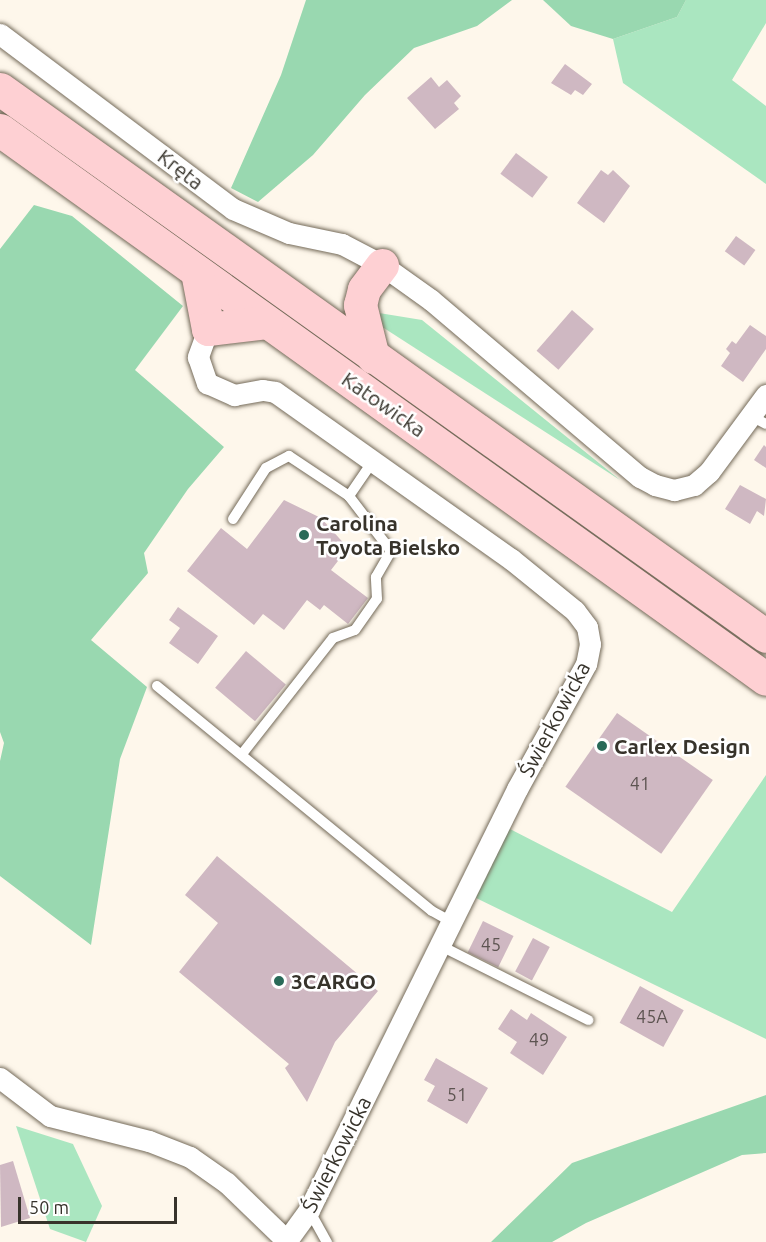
<!DOCTYPE html>
<html>
<head>
<meta charset="utf-8">
<style>
  body { margin:0 }
  #map { position:relative; width:766px; height:1242px; overflow:hidden; background:#fef7eb; font-family:Ubuntu,sans-serif }
  div>[style] { position:absolute }
  .green>* { inset:0; background:#aae6c0 }
  .forest>* { inset:0; background:#99d8b0 }
  .building>* { inset:0; background:#cfb8c2; transform-origin:0 0 }
  .roads { filter:drop-shadow(0 0 2px #746a59) drop-shadow(0 0 2px #746a59) }
  .service>* { height:10px; margin:-5px; padding:0 5px; transform-origin:5px; border-radius:5px; background:#fff }
  .minor>* { height:21px; margin:-10.5px; padding:0 10.5px; transform-origin:10.5px; border-radius:10.5px; background:#fff }
  .primary>* { height:33px; margin:-16.5px; padding:0 16.5px; transform-origin:16.5px; border-radius:16.5px; background:#fed0d3 }
  .dots>* { width:16px; height:16px; translate:-50% -50%; box-sizing:border-box; border:3px solid #fff; border-radius:50% }
  span { translate:-50% -50%; white-space:nowrap; text-align:center; line-height:1.15; -webkit-text-stroke:5px #fff; paint-order:stroke }
  .number-label { font-size:18px; color:#5d5451 }
  .number-label span { -webkit-text-stroke-width:0 }
  .street-label { font-size:21px; color:#37332b }
  .poi-label { font-size:21px; color:#37332b; font-weight:700 }
  .left { translate:0 -50%; text-align:left }
  .scale { position:absolute; left:18px; top:1197px; width:159px; height:27px; box-sizing:border-box; border:3px solid #37332b; border-top:0; padding-left:8px; font-size:18px; line-height:21px; white-space:nowrap; color:#37332b; -webkit-text-stroke:4px #fff; paint-order:stroke }
</style>
</head>
<body>
<div id="map">
  <div class="green">
    <i style="clip-path:polygon(686px 0,766px 0,766px 23px,732px 80px,766px 106px,766px 184px,623px 83px,613px 39px,677px 17px)"></i>
    <i style="clip-path:polygon(379px 313px,422px 320px,620px 480px,373px 321px)"></i>
    <i style="clip-path:polygon(766px 775px,766px 1039px,476px 898px,506px 827px,672px 912px)"></i>
    <i style="clip-path:polygon(16px 1126px,73px 1144px,102px 1206px,86px 1242px,50px 1229px)"></i>
  </div>
  <div class="forest">
    <i style="clip-path:polygon(306px 0,512px 0,477px 26px,414px 48px,365px 95px,313px 155px,258px 202px,231px 188px,281px 75px)"></i>
    <i style="clip-path:polygon(543px 0,686px 0,677px 17px,613px 39px,571px 26px)"></i>
    <i style="clip-path:polygon(34px 205px,72px 216px,183px 306px,135px 370px,224px 447px,188px 489px,144px 553px,148px 573px,91px 640px,147px 687px,120px 759px,91px 945px,0 876px,0 761px,4px 743px,0 732px,0 249px)"></i>
    <i style="clip-path:polygon(766px 1095px,766px 1153px,742px 1155px,586px 1223px,552px 1242px,491px 1242px,572px 1163px)"></i>
  </div>
  <div class="building">
    <i style="clip-path:polygon(565px 64px,592px 84px,583px 95px,575px 90px,571px 95px,551px 83px)"></i>
    <i style="clip-path:polygon(431px 77px,439px 87px,447px 80px,461px 96px,454px 103px,459px 109px,435px 129px,407px 98px)"></i>
    <i style="left:516px;top:153px;width:40px;height:26px;rotate:37deg"></i>
    <i style="clip-path:polygon(601px 170px,608px 175px,613px 170px,630px 186px,604px 223px,577px 203px)"></i>
    <i style="left:736px;top:236px;width:24px;height:19px;rotate:36deg"></i>
    <i style="left:572px;top:310px;width:29px;height:54px;rotate:41deg"></i>
    <i style="clip-path:polygon(750px 325px,766px 336px,766px 349px,743px 382px,721px 366px,730px 353px,726px 349px,732px 341px,736px 344px)"></i>
    <i style="clip-path:polygon(764px 445px,766px 447px,766px 468px,754px 460px)"></i>
    <i style="clip-path:polygon(740px 485px,766px 499px,764px 516px,757px 511px,750px 524px,725px 509px)"></i>
    <i style="clip-path:polygon(284px 500px,321px 518px,348px 548px,331px 570px,368px 598px,348px 624px,324px 605px,320px 610px,307px 600px,284px 630px,263px 614px,254px 625px,187px 571px,221px 528px,247px 549px)"></i>
    <i style="clip-path:polygon(178px 607px,218px 636px,198px 664px,169px 643px,180px 628px,169px 620px)"></i>
    <i style="left:246px;top:651px;width:52px;height:48px;rotate:40deg"></i>
    <i style="left:617px;top:713px;width:117px;height:90px;rotate:35deg"></i>
    <i style="clip-path:polygon(217px 856px,378px 991px,335px 1042px,307px 1102px,285px 1068px,289px 1064px,179px 972px,218px 923px,185px 895px)"></i>
    <i style="left:483px;top:921px;width:34px;height:35px;rotate:26deg"></i>
    <i style="left:533px;top:938px;width:19px;height:38px;rotate:28deg"></i>
    <i style="left:640px;top:986px;width:50px;height:42px;rotate:29deg"></i>
    <i style="clip-path:polygon(511px 1009px,527px 1020px,531px 1013px,567px 1037px,543px 1075px,510px 1053px,517px 1042px,498px 1029px)"></i>
    <i style="clip-path:polygon(436px 1058px,488px 1088px,467px 1124px,427px 1101px,435px 1086px,424px 1080px)"></i>
    <i style="clip-path:polygon(13px 1161px,30px 1218px,1px 1227px,0 1165px)"></i>
  </div>
  <div class="roads">
    <div class="service">
      <i style="left:751px;top:416px;width:17px;rotate:28deg"></i>
      <i style="left:233px;top:519px;width:61px;rotate:-57.1deg"></i>
      <i style="left:266px;top:468px;width:26px;rotate:-28deg"></i>
      <i style="left:289px;top:456px;width:72px;rotate:33.7deg"></i>
      <i style="left:157px;top:686px;width:355px;rotate:39.3deg"></i>
      <i style="left:432px;top:911px;width:23px;rotate:29deg"></i>
      <i style="left:242px;top:754px;width:147px;rotate:-51.9deg"></i>
      <i style="left:333px;top:638px;width:23px;rotate:-20deg"></i>
      <i style="left:355px;top:630px;width:38px;rotate:-55deg"></i>
      <i style="left:377px;top:599px;width:22px;rotate:-93deg"></i>
      <i style="left:376px;top:577px;width:30px;rotate:-60deg"></i>
      <i style="left:391px;top:551px;width:69px;rotate:-127.4deg"></i>
      <i style="left:349px;top:496px;width:42px;rotate:-55.6deg"></i>
      <i style="left:441px;top:946px;width:165px;rotate:26.7deg"></i>
      <i style="left:309px;top:1210px;width:37px;rotate:61deg"></i>
    </div>
    <div class="minor">
      <i style="left:0;top:34px;width:291px;rotate:36.9deg"></i>
      <i style="left:233px;top:209px;width:61px;rotate:23.2deg"></i>
      <i style="left:289px;top:233px;width:54px;rotate:11.7deg"></i>
      <i style="left:342px;top:244px;width:45px;rotate:27.7deg"></i>
      <i style="left:382px;top:265px;width:60px;rotate:35.5deg"></i>
      <i style="left:431px;top:300px;width:274px;rotate:40.3deg"></i>
      <i style="left:640px;top:477px;width:17px;rotate:28deg"></i>
      <i style="left:655px;top:485px;width:20px;rotate:15deg"></i>
      <i style="left:674px;top:490px;width:21px;rotate:-14deg"></i>
      <i style="left:694px;top:485px;width:20px;rotate:-41deg"></i>
      <i style="left:709px;top:472px;width:96px;rotate:-53.5deg"></i>
      <i style="left:208px;top:329px;width:30px;rotate:110deg"></i>
      <i style="left:198px;top:357px;width:28px;rotate:71deg"></i>
      <i style="left:207px;top:383px;width:30px;rotate:24deg"></i>
      <i style="left:234px;top:395px;width:29px;rotate:-10deg"></i>
      <i style="left:263px;top:390px;width:12px;rotate:9deg"></i>
      <i style="left:275px;top:392px;width:289px;rotate:35.3deg"></i>
      <i style="left:511px;top:559px;width:82px;rotate:39.1deg"></i>
      <i style="left:575px;top:611px;width:20px;rotate:53deg"></i>
      <i style="left:587px;top:627px;width:17px;rotate:80deg"></i>
      <i style="left:590px;top:644px;width:20px;rotate:101deg"></i>
      <i style="left:586px;top:664px;width:143px;rotate:118.9deg"></i>
      <i style="left:517px;top:789px;width:470px;rotate:116.3deg"></i>
      <i style="left:309px;top:1210px;width:39px;rotate:126deg"></i>
      <i style="left:0;top:1078px;width:63px;rotate:37.2deg"></i>
      <i style="left:50px;top:1116px;width:102px;rotate:14.2deg"></i>
      <i style="left:149px;top:1141px;width:44px;rotate:21.3deg"></i>
      <i style="left:190px;top:1157px;width:45px;rotate:35.1deg"></i>
      <i style="left:227px;top:1183px;width:83px;rotate:44deg"></i>
    </div>
    <div class="primary">
      <i style="left:0;top:89px;width:941px;rotate:35.53deg"></i>
      <i style="left:0;top:130px;width:942px;rotate:35.63deg"></i>
      <i style="left:197px;top:272px;width:58px;rotate:79.1deg"></i>
      <i style="left:208px;top:329px;width:59px;rotate:-6.8deg"></i>
      <i style="left:373px;top:357px;width:54px;rotate:-104deg"></i>
      <i style="left:360px;top:305px;width:16px;rotate:-76deg"></i>
      <i style="left:364px;top:289px;width:30px;rotate:-53deg"></i>
    </div>
  </div>
  <div class="dots">
    <i style="left:304px;top:535px;background:#296a58"></i>
    <i style="left:602px;top:746px;background:#296a58"></i>
    <i style="left:279px;top:981px;background:#296a58"></i>
  </div>
  <div class="number-label">
    <span style="left:640px;top:783px">41</span>
    <span style="left:491px;top:944px">45</span>
    <span style="left:652px;top:1016px">45A</span>
    <span style="left:539px;top:1039px">49</span>
    <span style="left:457px;top:1094px">51</span>
  </div>
  <div class="street-label">
    <span style="left:181px;top:169px;rotate:38deg">Kręta</span>
    <span style="left:384px;top:404px;rotate:35deg">Katowicka</span>
    <span style="left:554px;top:719px;rotate:-62deg">Świerkowicka</span>
    <span style="left:336px;top:1154px;rotate:-63deg">Świerkowicka</span>
  </div>
  <div class="poi-label">
    <span class="left" style="left:316px;top:535px">Carolina<br>Toyota Bielsko</span>
    <span class="left" style="left:614px;top:746px">Carlex Design</span>
    <span class="left" style="left:291px;top:981px">3CARGO</span>
  </div>
  <div class="scale">50 m</div>
</div>
</body>
</html>
